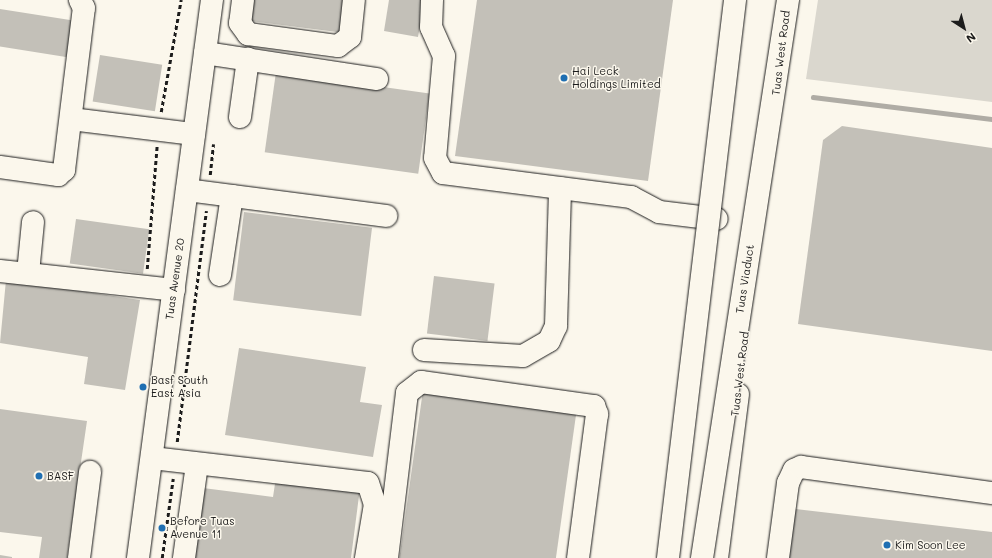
<!DOCTYPE html>
<html>
<head>
<meta charset="utf-8">
<style>
  body { margin:0 }
  #map { position:relative; width:992px; height:558px; overflow:hidden; background:#fbf7ec; font-family:Mali,sans-serif }
  div>[style] { position:absolute }
  .green>* { inset:0; background:#dad7ce }
  .stream>* { height:4.5px; margin:-2.25px; padding:0 2.25px; transform-origin:2.25px; border-radius:2.25px; background:#afaca5 }
  .building>* { inset:0; background:#c3c0b8; transform-origin:0 0 }
  .path>* { height:2.5px; margin-top:-1.25px; transform-origin:0; background:repeating-linear-gradient(90deg,#1c1c1c 0 4px,transparent 0 7px) }
  .roads { filter:drop-shadow(0 0 1px #1c1c1c) drop-shadow(0 0 1px #1c1c1c) }
  .minor>* { height:22px; margin:-11px; padding:0 11px; transform-origin:11px; border-radius:11px; background:#fbf7ec }
  .major>* { height:22px; margin:-11px; padding:0 11px; transform-origin:11px; border-radius:11px; background:#fbf7ec }
  .bridges { filter:drop-shadow(0 0 1px #1c1c1c) drop-shadow(0 0 1px #1c1c1c) }
  .major-bridge>* { height:22px; margin:-11px; padding:0 11px; transform-origin:11px; border-radius:11px; background:#fbf7ec }
  .dots>* { width:11px; height:11px; translate:-50% -50%; box-sizing:border-box; border:2px solid #fbf7ec; border-radius:50% }
  span { translate:-50% -50%; white-space:nowrap; text-align:center; line-height:1.15; -webkit-text-stroke:3px #fbf7ec; paint-order:stroke }
  .street-label { font-size:11px; color:#1c1c1c }
  .poi-label { font-size:11px; color:#1c1c1c }
  .left { translate:0 -50%; text-align:left }
  .north { position:absolute; left:944px; top:8px; width:40px; height:40px; -webkit-text-stroke:3px #fbf7ec; paint-order:stroke; rotate:144deg; font-size:11px; font-weight:700; line-height:16px; text-align:center; color:#1c1c1c }
  .north::after { content:''; display:block; margin:auto; width:14px; height:18px; background:#1c1c1c; clip-path:polygon(50% 0,100% 100%,50% 72%,0 100%) }
</style>
</head>
<body>
<div id="map">
  <div class="green">
    <i style="clip-path:polygon(818px 0,992px 0,992px 102px,806px 79px)"></i>
  </div>
  <div class="stream">
    <i style="left:813px;top:97px;width:180px;rotate:7deg"></i>
  </div>
  <div class="building">
    <i style="clip-path:polygon(254px 0,349px 0,345px 33px,251px 21px)"></i>
    <i style="clip-path:polygon(389px 0,425px 0,418px 37px,384px 31px)"></i>
    <i style="clip-path:polygon(477px 0,673px 0,648px 181px,455px 156px)"></i>
    <i style="left:0;top:9px;width:79px;height:37px;rotate:9deg"></i>
    <i style="left:100px;top:55px;width:63px;height:47px;rotate:9deg"></i>
    <i style="left:276px;top:72px;width:155px;height:81px;rotate:8deg"></i>
    <i style="clip-path:polygon(842px 126px,992px 148px,992px 351px,798px 324px,823px 140px)"></i>
    <i style="left:244px;top:212px;width:129px;height:89px;rotate:7deg"></i>
    <i style="left:76px;top:219px;width:74px;height:45px;rotate:8deg"></i>
    <i style="left:434px;top:276px;width:61px;height:58px;rotate:7deg"></i>
    <i style="clip-path:polygon(6px 280px,140px 300px,125px 390px,84px 384px,88px 357px,0 343px)"></i>
    <i style="clip-path:polygon(239px 348px,366px 367px,360px 402px,382px 405px,373px 457px,225px 435px)"></i>
    <i style="left:423px;top:390px;width:155px;height:170px;rotate:8deg"></i>
    <i style="clip-path:polygon(0 409px,87px 421px,67px 558px,39px 558px,42px 537px,0 532px)"></i>
    <i style="clip-path:polygon(276px 477px,360px 488px,351px 558px,193px 558px,203px 488px,273px 497px)"></i>
    <i style="clip-path:polygon(787px 508px,992px 532px,992px 558px,781px 558px)"></i>
    <i style="clip-path:polygon(0 555px,12px 557px,12px 558px,0 558px)"></i>
  </div>
  <div class="path">
    <i style="left:161px;top:112px;width:114px;rotate:-79.9deg"></i>
    <i style="left:210px;top:175px;width:31px;rotate:-84deg"></i>
    <i style="left:147px;top:269px;width:123px;rotate:-85.4deg"></i>
    <i style="left:177px;top:442px;width:233px;rotate:-82.8deg"></i>
    <i style="left:162px;top:558px;width:80px;rotate:-82.1deg"></i>
  </div>
  <div class="roads">
    <div class="minor">
      <i style="left:243px;top:0;width:23px;rotate:97deg"></i>
      <i style="left:240px;top:23px;width:14px;rotate:54deg"></i>
      <i style="left:248px;top:34px;width:91px;rotate:7.6deg"></i>
      <i style="left:338px;top:46px;width:15px;rotate:-37deg"></i>
      <i style="left:350px;top:37px;width:37px;rotate:-84deg"></i>
      <i style="left:432px;top:0;width:27px;rotate:92deg"></i>
      <i style="left:431px;top:27px;width:32px;rotate:66deg"></i>
      <i style="left:444px;top:56px;width:102px;rotate:95deg"></i>
      <i style="left:435px;top:158px;width:17px;rotate:62deg"></i>
      <i style="left:443px;top:173px;width:190px;rotate:7.3deg"></i>
      <i style="left:631px;top:197px;width:32px;rotate:28deg"></i>
      <i style="left:659px;top:212px;width:58px;rotate:6.9deg"></i>
      <i style="left:205px;top:53px;width:174px;rotate:8.6deg"></i>
      <i style="left:240px;top:117px;width:59px;rotate:-82.1deg"></i>
      <i style="left:71px;top:119px;width:124px;rotate:7deg"></i>
      <i style="left:0;top:167px;width:59px;rotate:7.9deg"></i>
      <i style="left:58px;top:175px;width:8px;rotate:-40deg"></i>
      <i style="left:64px;top:170px;width:163px;rotate:-83deg"></i>
      <i style="left:84px;top:8px;width:9px;rotate:-117deg"></i>
      <i style="left:187px;top:190px;width:201px;rotate:7.4deg"></i>
      <i style="left:0;top:271px;width:175px;rotate:6.2deg"></i>
      <i style="left:28px;top:273px;width:51px;rotate:-84.4deg"></i>
      <i style="left:220px;top:275px;width:80px;rotate:-81.4deg"></i>
      <i style="left:424px;top:350px;width:99px;rotate:3.5deg"></i>
      <i style="left:523px;top:356px;width:30px;rotate:-30deg"></i>
      <i style="left:549px;top:341px;width:17px;rotate:-65deg"></i>
      <i style="left:556px;top:326px;width:138px;rotate:-88.3deg"></i>
      <i style="left:152px;top:458px;width:217px;rotate:6.6deg"></i>
      <i style="left:368px;top:483px;width:22px;rotate:72deg"></i>
      <i style="left:375px;top:504px;width:55px;rotate:99.5deg"></i>
      <i style="left:79px;top:558px;width:87px;rotate:-82.7deg"></i>
      <i style="left:138px;top:558px;width:563px;rotate:-82.45deg"></i>
      <i style="left:184px;top:558px;width:95px;rotate:-82.1deg"></i>
      <i style="left:387px;top:558px;width:166px;rotate:-83.1deg"></i>
      <i style="left:407px;top:393px;width:18px;rotate:-38deg"></i>
      <i style="left:421px;top:382px;width:175px;rotate:7.9deg"></i>
      <i style="left:594px;top:406px;width:9px;rotate:69deg"></i>
      <i style="left:597px;top:414px;width:145px;rotate:97.5deg"></i>
      <i style="left:778px;top:558px;width:76px;rotate:-82.4deg"></i>
      <i style="left:788px;top:483px;width:14px;rotate:-65deg"></i>
      <i style="left:794px;top:470px;width:8px;rotate:-23deg"></i>
      <i style="left:801px;top:467px;width:193px;rotate:7.8deg"></i>
    </div>
    <div class="major">
      <i style="left:717px;top:558px;width:165px;rotate:-82.7deg"></i>
    </div>
  </div>
  <div class="bridges">
    <div class="major-bridge">
      <i style="left:668px;top:558px;width:562px;rotate:-83.15deg"></i>
      <i style="left:702px;top:558px;width:565px;rotate:-81.24deg"></i>
    </div>
  </div>
  <div class="dots">
    <i style="left:564px;top:78px;background:#1f6fb2"></i>
    <i style="left:143px;top:387px;background:#1f6fb2"></i>
    <i style="left:39px;top:476px;background:#1f6fb2"></i>
    <i style="left:162px;top:528px;background:#1f6fb2"></i>
    <i style="left:887px;top:545px;background:#1f6fb2"></i>
  </div>
  <div class="street-label">
    <span style="left:781px;top:53px;rotate:-83deg">Tuas West Road</span>
    <span style="left:175px;top:279px;rotate:-82deg">Tuas Avenue 20</span>
    <span style="left:745px;top:279px;rotate:-81deg">Tuas Viaduct</span>
    <span style="left:740px;top:374px;rotate:-83deg">Tuas West Road</span>
  </div>
  <div class="poi-label">
    <span class="left" style="left:572px;top:78px">Hai Leck<br>Holdings Limited</span>
    <span class="left" style="left:151px;top:387px">Basf South<br>East Asia</span>
    <span class="left" style="left:47px;top:476px">BASF</span>
    <span class="left" style="left:170px;top:528px">Before Tuas<br>Avenue 11</span>
    <span class="left" style="left:895px;top:545px">Kim Soon Lee</span>
  </div>
  <div class="north">N</div>
</div>
</body>
</html>
